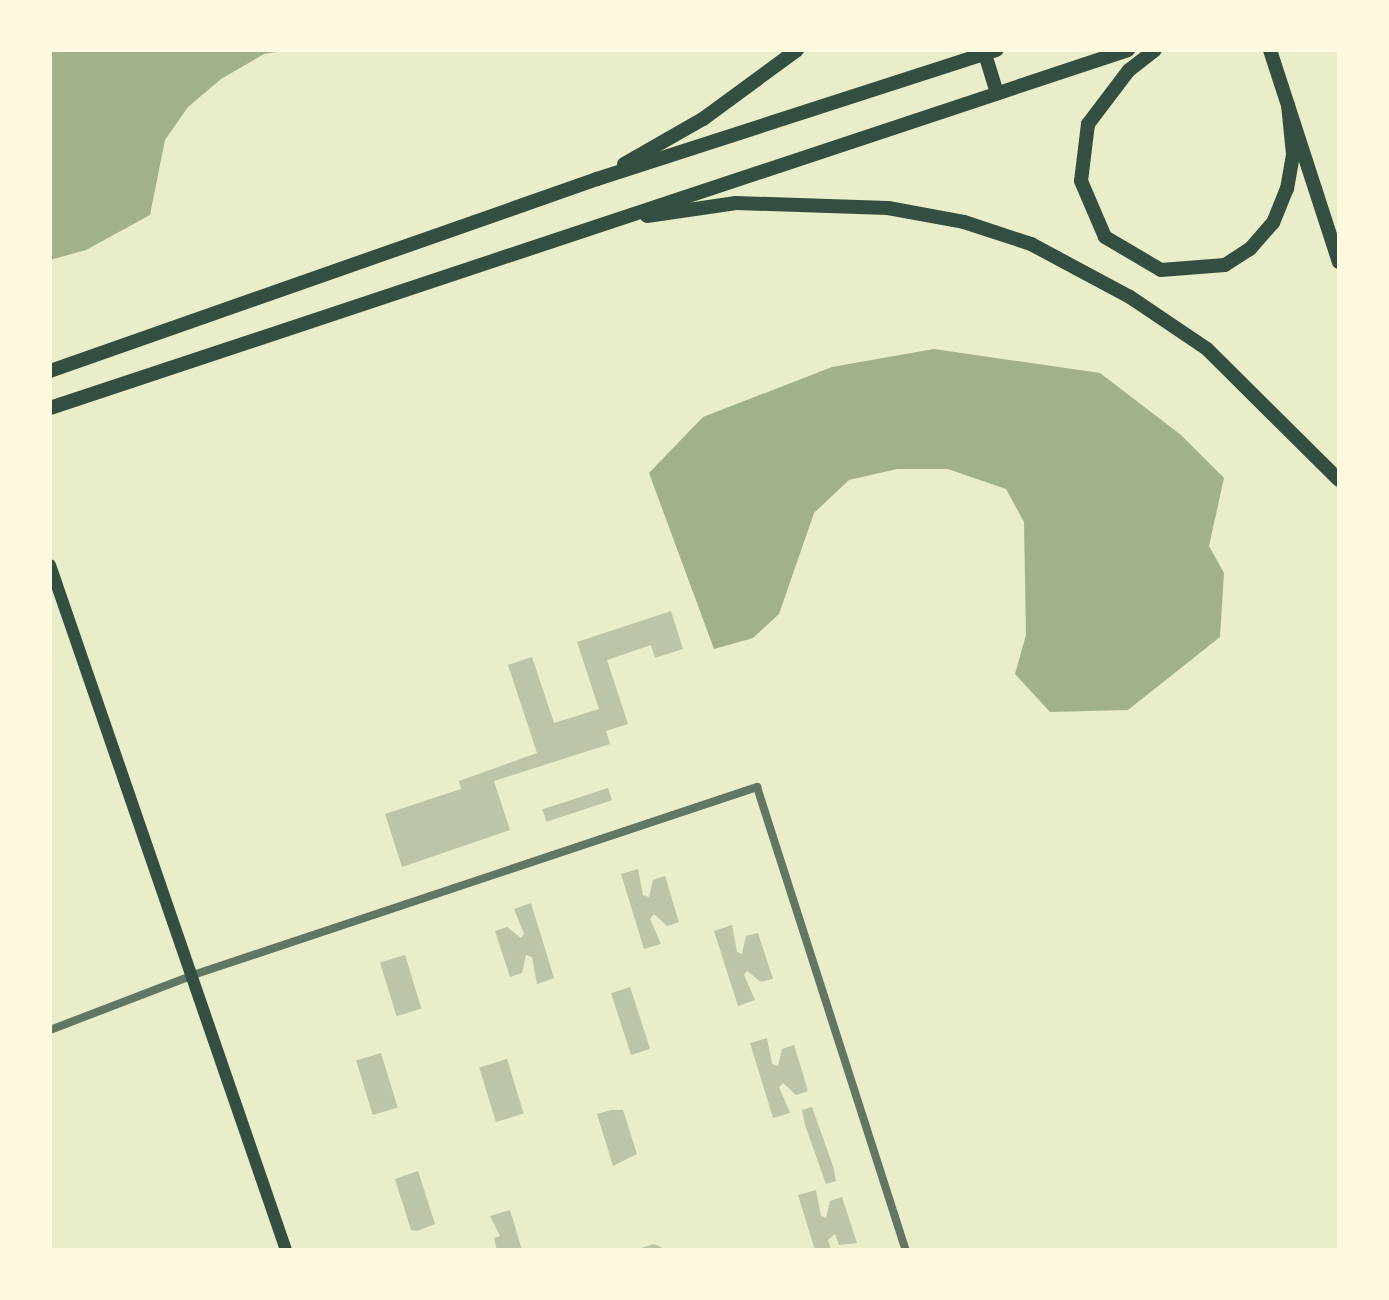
<!DOCTYPE html>
<html>
<head>
<meta charset="utf-8">
<style>
  body { margin:0 }
  #map { position:relative; width:1389px; height:1300px; overflow:hidden; background:#e9edc9; font-family:Arial,sans-serif }
  div>[style] { position:absolute }
  .water>* { inset:0; background:#a3b18a }
  .building>* { inset:0; background:#bcc5a7; transform-origin:0 0 }
  .minor>* { height:8px; margin:-4px; padding:0 4px; transform-origin:4px; border-radius:4px; background:#617663 }
  .secondary>* { height:12px; margin:-6px; padding:0 6px; transform-origin:6px; border-radius:6px; background:#344e41 }
  .trunk>* { height:14px; margin:-7px; padding:0 7px; transform-origin:7px; border-radius:7px; background:#344e41 }
  span { translate:-50% -50%; white-space:nowrap; text-align:center; line-height:1.15; -webkit-text-stroke:7px #fefae0; paint-order:stroke }
  .frame { position:absolute; inset:0; border:52px solid #fefae0; pointer-events:none }
</style>
</head>
<body>
<div id="map">
  <div class="water">
    <i style="clip-path:polygon(50px 50px,287px 50px,264px 54px,221px 79px,188px 107px,165px 140px,150px 215px,86px 250px,50px 260px)"></i>
    <i style="clip-path:polygon(934px 349px,1100px 373px,1181px 435px,1224px 478px,1209px 546px,1224px 573px,1220px 637px,1128px 710px,1050px 712px,1015px 674px,1026px 635px,1024px 522px,1006px 489px,948px 469px,897px 469px,849px 480px,814px 513px,779px 614px,753px 638px,714px 649px,649px 473px,703px 417px,832px 367px)"></i>
  </div>
  <div class="building">
    <i style="clip-path:polygon(671px 611px,683px 649px,655px 658px,651px 645px,607px 660px,628px 724px,606px 731px,610px 744px,494px 781px,510px 830px,402px 867px,385px 814px,461px 789px,459px 781px,537px 753px,508px 665px,532px 657px,554px 723px,599px 709px,577px 642px)"></i>
    <i style="left:608px;top:788px;width:13px;height:69px;rotate:72deg"></i>
    <i style="clip-path:polygon(638px 869px,643px 895px,649px 897px,653px 880px,665px 876px,679px 922px,667px 926px,654px 914px,650px 919px,661px 944px,644px 949px,621px 874px)"></i>
    <i style="clip-path:polygon(531px 903px,554px 978px,537px 984px,532px 957px,526px 955px,522px 973px,510px 977px,495px 931px,507px 927px,521px 938px,524px 934px,514px 909px)"></i>
    <i style="clip-path:polygon(732px 925px,737px 952px,742px 954px,746px 936px,758px 933px,773px 979px,761px 982px,747px 971px,744px 975px,755px 1000px,738px 1006px,714px 931px)"></i>
    <i style="left:405px;top:955px;width:56px;height:26px;rotate:73deg"></i>
    <i style="left:630px;top:987px;width:65px;height:20px;rotate:72deg"></i>
    <i style="clip-path:polygon(767px 1038px,772px 1064px,778px 1066px,782px 1049px,794px 1045px,808px 1091px,796px 1095px,783px 1083px,779px 1087px,790px 1113px,773px 1118px,750px 1043px)"></i>
    <i style="left:381px;top:1053px;width:57px;height:26px;rotate:73deg"></i>
    <i style="left:507px;top:1059px;width:57px;height:29px;rotate:73deg"></i>
    <i style="clip-path:polygon(812px 1107px,833px 1166px,836px 1181px,826px 1184px,805px 1125px,802px 1110px)"></i>
    <i style="clip-path:polygon(611px 1110px,623px 1110px,637px 1154px,613px 1166px,597px 1114px)"></i>
    <i style="clip-path:polygon(418px 1171px,435px 1224px,417px 1231px,411px 1230px,395px 1179px)"></i>
    <i style="clip-path:polygon(816px 1190px,821px 1216px,826px 1218px,830px 1201px,842px 1197px,857px 1243px,839px 1245px,835px 1234px,828px 1240px,831px 1250px,815px 1250px,798px 1195px)"></i>
    <i style="clip-path:polygon(510px 1210px,522px 1250px,497px 1250px,494px 1238px,500px 1236px,490px 1216px)"></i>
    <i style="clip-path:polygon(654px 1244px,667px 1250px,638px 1250px,638px 1249px)"></i>
  </div>
  <div class="minor">
    <i style="left:50px;top:1030px;width:153px;rotate:-21deg"></i>
    <i style="left:193px;top:975px;width:595px;rotate:-18.43deg"></i>
    <i style="left:757px;top:787px;width:486px;rotate:72.2deg"></i>
  </div>
  <div class="secondary">
    <i style="left:50px;top:565px;width:725px;rotate:70.99deg"></i>
  </div>
  <div class="trunk">
    <i style="left:1155px;top:50px;width:33px;rotate:142deg"></i>
    <i style="left:1129px;top:70px;width:68px;rotate:127.2deg"></i>
    <i style="left:1088px;top:124px;width:57px;rotate:97deg"></i>
    <i style="left:1081px;top:181px;width:61px;rotate:66.8deg"></i>
    <i style="left:1105px;top:237px;width:65px;rotate:30.5deg"></i>
    <i style="left:1161px;top:270px;width:64px;rotate:-4.5deg"></i>
    <i style="left:1225px;top:265px;width:30px;rotate:-33deg"></i>
    <i style="left:1250px;top:249px;width:35px;rotate:-49deg"></i>
    <i style="left:1273px;top:223px;width:37px;rotate:-68deg"></i>
    <i style="left:1287px;top:189px;width:36px;rotate:-80deg"></i>
    <i style="left:1293px;top:154px;width:49px;rotate:-95.8deg"></i>
    <i style="left:1270px;top:50px;width:223px;rotate:72deg"></i>
    <i style="left:985px;top:54px;width:41px;rotate:72.9deg"></i>
    <i style="left:624px;top:164px;width:91px;rotate:-29.7deg"></i>
    <i style="left:703px;top:119px;width:117px;rotate:-36.3deg"></i>
    <i style="left:647px;top:216px;width:90px;rotate:-8.3deg"></i>
    <i style="left:736px;top:203px;width:152px;rotate:1.9deg"></i>
    <i style="left:888px;top:208px;width:77px;rotate:10.4deg"></i>
    <i style="left:964px;top:222px;width:71px;rotate:18.2deg"></i>
    <i style="left:1031px;top:244px;width:112px;rotate:28.2deg"></i>
    <i style="left:1130px;top:297px;width:93px;rotate:34deg"></i>
    <i style="left:1207px;top:349px;width:186px;rotate:44.8deg"></i>
    <i style="left:50px;top:371px;width:580px;rotate:-19.34deg"></i>
    <i style="left:597px;top:179px;width:420px;rotate:-17.9deg"></i>
    <i style="left:50px;top:408px;width:1136px;rotate:-18.37deg"></i>
  </div>
  <div class="frame"></div>
</div>
</body>
</html>
